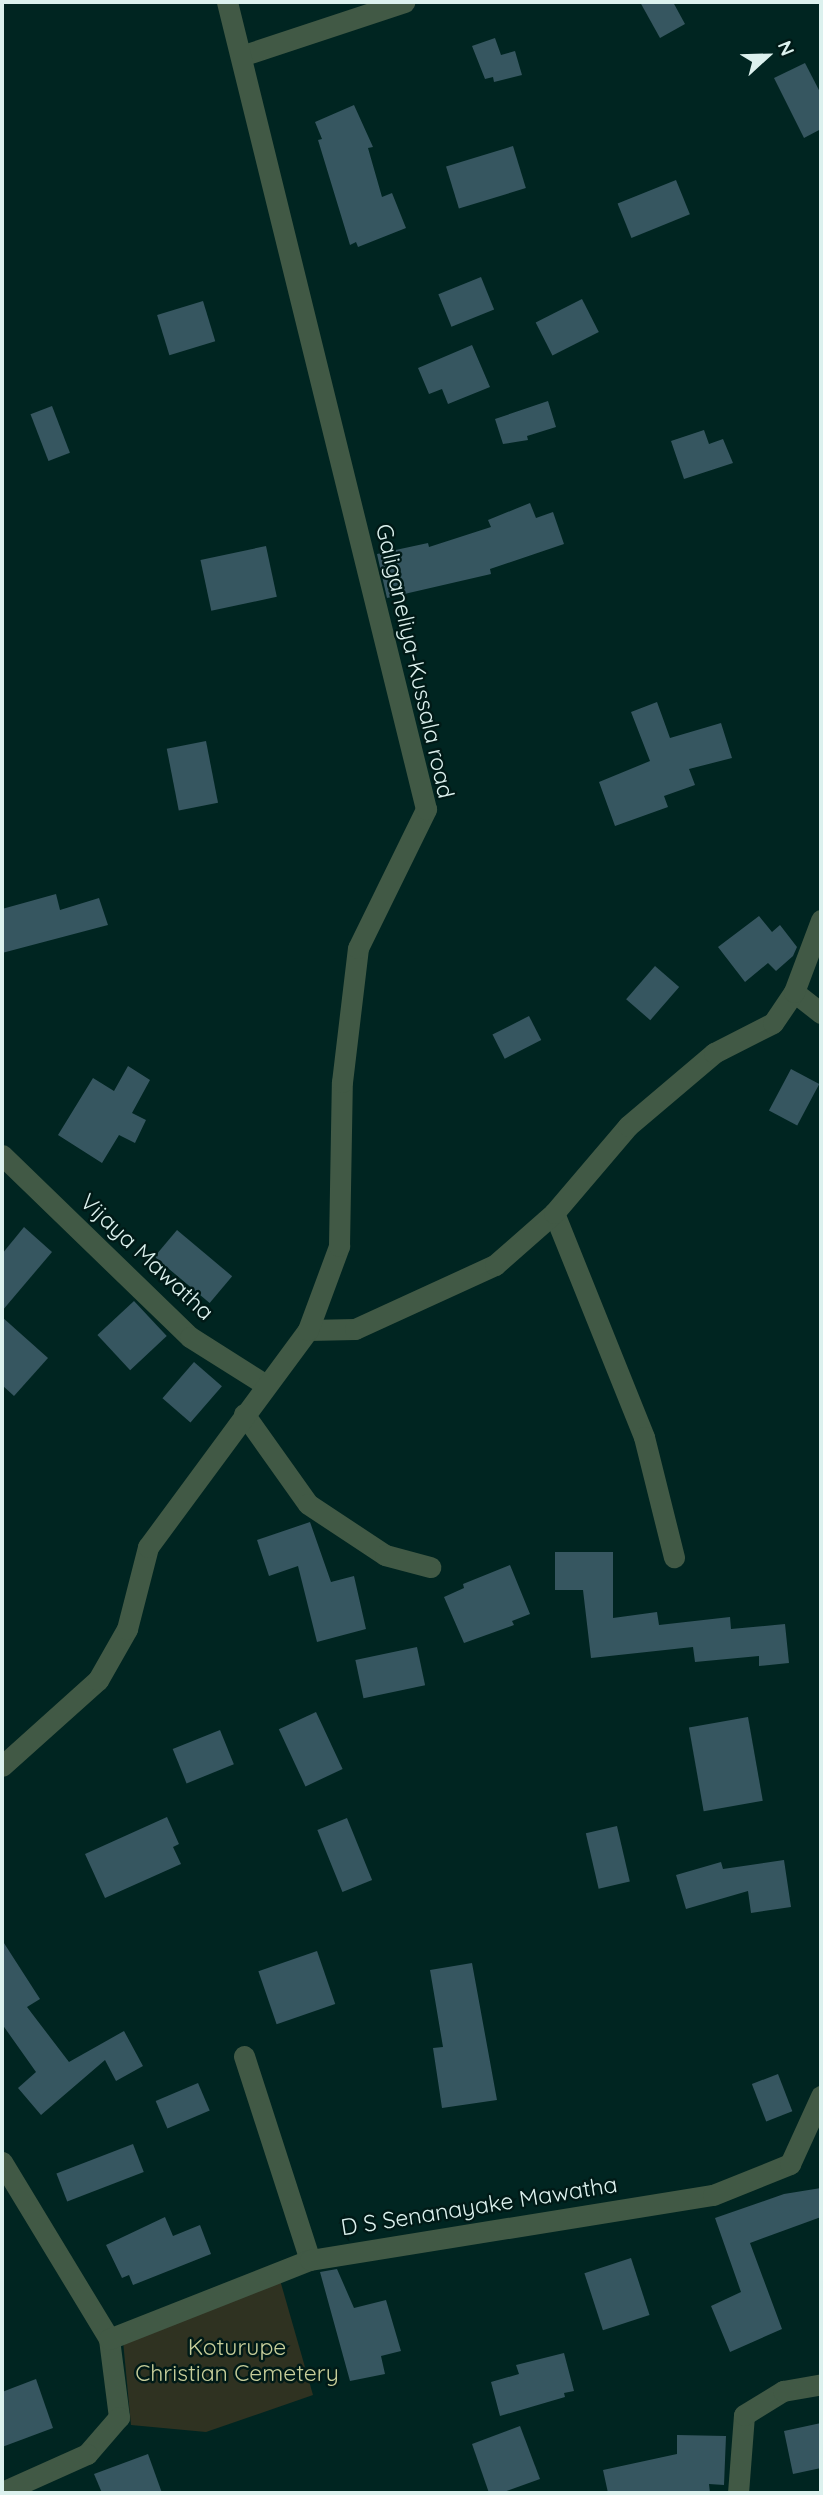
<!DOCTYPE html>
<html>
<head>
<meta charset="utf-8">
<style>
  body { margin:0 }
  #map { position:relative; width:823px; height:2495px; overflow:hidden; background:#002521; font-family:Quicksand,sans-serif }
  div>[style] { position:absolute }
  .green>* { inset:0; background:#2f3221 }
  .building>* { inset:0; background:#365660; transform-origin:0 0 }
  .minor>* { height:21px; margin:-10.5px; padding:0 10.5px; transform-origin:10.5px; border-radius:10.5px; background:#415945 }
  span { translate:-50% -50%; white-space:nowrap; text-align:center; line-height:1.15; -webkit-text-stroke:5px #001a17; paint-order:stroke }
  .street-label { font-size:23px; color:#dcf1ee }
  .park-label { font-size:23px; color:#c7ce9a }
  .frame { position:absolute; inset:0; border:4px solid #dcf1ee; pointer-events:none }
  .north { position:absolute; left:732px; top:21px; width:70px; height:70px; -webkit-text-stroke:5px #001a17; paint-order:stroke; rotate:68deg; font-size:19px; font-weight:700; line-height:28px; text-align:center; color:#dcf1ee }
  .north::after { content:''; display:block; margin:auto; width:24px; height:32px; background:#dcf1ee; clip-path:polygon(50% 0,100% 100%,50% 72%,0 100%) }
</style>
</head>
<body>
<div id="map">
  <div class="green">
    <i style="clip-path:polygon(280px 2280px,313px 2395px,206px 2432px,131px 2425px,123px 2341px)"></i>
  </div>
  <div class="building">
    <i style="clip-path:polygon(640px 2px,673px 2px,685px 24px,660px 38px)"></i>
    <i style="clip-path:polygon(495px 38px,501px 55px,515px 51px,522px 75px,494px 82px,493px 77px,485px 79px,472px 46px)"></i>
    <i style="clip-path:polygon(805px 63px,821px 94px,821px 129px,804px 138px,774px 78px)"></i>
    <i style="clip-path:polygon(354px 105px,373px 147px,368px 148px,382px 197px,392px 193px,406px 228px,358px 247px,356px 242px,350px 245px,318px 140px,322px 139px,315px 122px)"></i>
    <i style="left:513px;top:146px;width:44px;height:70px;rotate:73deg"></i>
    <i style="left:676px;top:180px;width:37px;height:63px;rotate:68deg"></i>
    <i style="left:481px;top:277px;width:35px;height:46px;rotate:68deg"></i>
    <i style="left:582px;top:299px;width:37px;height:52px;rotate:63deg"></i>
    <i style="left:203px;top:301px;width:42px;height:48px;rotate:73deg"></i>
    <i style="clip-path:polygon(472px 345px,490px 387px,448px 404px,442px 389px,429px 394px,418px 368px)"></i>
    <i style="clip-path:polygon(548px 401px,556px 427px,527px 436px,528px 440px,503px 444px,495px 419px)"></i>
    <i style="left:52px;top:406px;width:50px;height:23px;rotate:69deg"></i>
    <i style="clip-path:polygon(704px 430px,709px 444px,723px 439px,733px 463px,684px 479px,671px 441px)"></i>
    <i style="clip-path:polygon(530px 503px,536px 518px,553px 512px,564px 544px,490px 569px,491px 574px,387px 598px,377px 554px,428px 543px,429px 547px,491px 527px,488px 520px)"></i>
    <i style="left:266px;top:546px;width:52px;height:67px;rotate:78deg"></i>
    <i style="clip-path:polygon(657px 702px,670px 738px,721px 723px,732px 758px,689px 769px,695px 785px,664px 796px,668px 807px,615px 826px,599px 782px,650px 761px,631px 712px)"></i>
    <i style="left:206px;top:741px;width:63px;height:40px;rotate:79deg"></i>
    <i style="clip-path:polygon(56px 894px,60px 910px,99px 898px,108px 925px,2px 953px,2px 909px)"></i>
    <i style="clip-path:polygon(759px 916px,772px 932px,780px 925px,797px 947px,793px 956px,776px 971px,768px 963px,745px 982px,718px 947px)"></i>
    <i style="left:655px;top:966px;width:32px;height:44px;rotate:41deg"></i>
    <i style="left:529px;top:1016px;width:27px;height:41px;rotate:63deg"></i>
    <i style="clip-path:polygon(128px 1066px,150px 1080px,132px 1113px,146px 1120px,135px 1143px,119px 1135px,102px 1163px,58px 1135px,93px 1078px,114px 1091px)"></i>
    <i style="left:791px;top:1069px;width:32px;height:47px;rotate:28deg"></i>
    <i style="clip-path:polygon(24px 1227px,52px 1252px,2px 1311px,2px 1254px)"></i>
    <i style="left:177px;top:1230px;width:72px;height:35px;rotate:40deg"></i>
    <i style="left:134px;top:1301px;width:48px;height:50px;rotate:47deg"></i>
    <i style="clip-path:polygon(2px 1317px,48px 1358px,14px 1396px,2px 1385px)"></i>
    <i style="left:194px;top:1362px;width:37px;height:48px;rotate:41deg"></i>
    <i style="clip-path:polygon(310px 1522px,331px 1582px,354px 1576px,366px 1629px,317px 1642px,298px 1566px,269px 1576px,257px 1540px)"></i>
    <i style="clip-path:polygon(555px 1552px,613px 1552px,613px 1618px,657px 1612px,659px 1625px,730px 1617px,731px 1629px,785px 1624px,789px 1663px,759px 1666px,759px 1656px,695px 1662px,693px 1647px,591px 1658px,583px 1590px,555px 1590px)"></i>
    <i style="clip-path:polygon(510px 1565px,530px 1614px,512px 1621px,514px 1625px,464px 1643px,444px 1597px,464px 1588px,463px 1584px)"></i>
    <i style="left:417px;top:1647px;width:39px;height:63px;rotate:78deg"></i>
    <i style="left:316px;top:1712px;width:63px;height:41px;rotate:65deg"></i>
    <i style="left:748px;top:1717px;width:85px;height:60px;rotate:80deg"></i>
    <i style="left:220px;top:1730px;width:37px;height:51px;rotate:68deg"></i>
    <i style="clip-path:polygon(167px 1817px,179px 1844px,173px 1847px,181px 1864px,105px 1898px,85px 1854px)"></i>
    <i style="left:347px;top:1818px;width:67px;height:32px;rotate:68deg"></i>
    <i style="left:617px;top:1826px;width:57px;height:32px;rotate:77deg"></i>
    <i style="clip-path:polygon(784px 1860px,791px 1907px,751px 1913px,748px 1891px,686px 1909px,676px 1875px,721px 1862px,723px 1869px)"></i>
    <i style="clip-path:polygon(2px 1940px,40px 1999px,27px 2007px,69px 2062px,124px 2031px,143px 2066px,116px 2081px,105px 2060px,41px 2115px,18px 2088px,36px 2072px,2px 2024px)"></i>
    <i style="left:317px;top:1951px;width:56px;height:62px;rotate:71deg"></i>
    <i style="clip-path:polygon(472px 1963px,497px 2100px,442px 2108px,433px 2048px,443px 2047px,430px 1970px)"></i>
    <i style="left:778px;top:2074px;width:40px;height:28px;rotate:69deg"></i>
    <i style="left:198px;top:2083px;width:30px;height:46px;rotate:67deg"></i>
    <i style="left:133px;top:2144px;width:30px;height:82px;rotate:69deg"></i>
    <i style="clip-path:polygon(821px 2188px,821px 2217px,750px 2243px,782px 2329px,730px 2352px,711px 2306px,741px 2292px,715px 2218px,784px 2194px)"></i>
    <i style="clip-path:polygon(165px 2217px,173px 2236px,200px 2225px,211px 2254px,133px 2285px,129px 2275px,122px 2278px,106px 2245px)"></i>
    <i style="left:631px;top:2258px;width:60px;height:49px;rotate:72deg"></i>
    <i style="clip-path:polygon(337px 2269px,354px 2308px,386px 2300px,401px 2351px,381px 2356px,385px 2374px,350px 2381px,320px 2272px)"></i>
    <i style="clip-path:polygon(564px 2353px,574px 2391px,564px 2393px,565px 2397px,500px 2416px,491px 2382px,519px 2374px,516px 2365px)"></i>
    <i style="clip-path:polygon(36px 2379px,53px 2428px,2px 2447px,2px 2392px)"></i>
    <i style="clip-path:polygon(821px 2423px,821px 2468px,793px 2474px,784px 2431px)"></i>
    <i style="clip-path:polygon(520px 2426px,540px 2479px,501px 2493px,489px 2493px,472px 2444px)"></i>
    <i style="clip-path:polygon(677px 2435px,726px 2436px,724px 2485px,709px 2484px,710px 2493px,608px 2493px,603px 2470px,677px 2454px)"></i>
    <i style="clip-path:polygon(148px 2454px,162px 2493px,102px 2493px,94px 2474px)"></i>
  </div>
  <div class="minor">
    <i style="left:241px;top:56px;width:172px;rotate:-18.3deg"></i>
    <i style="left:794px;top:992px;width:34px;rotate:38deg"></i>
    <i style="left:2px;top:1155px;width:262px;rotate:44.1deg"></i>
    <i style="left:190px;top:1337px;width:90px;rotate:32.3deg"></i>
    <i style="left:554px;top:1213px;width:241px;rotate:68.1deg"></i>
    <i style="left:644px;top:1437px;width:124px;rotate:76deg"></i>
    <i style="left:308px;top:1330px;width:47px;rotate:-1.2deg"></i>
    <i style="left:355px;top:1329px;width:154px;rotate:-24.6deg"></i>
    <i style="left:495px;top:1265px;width:79px;rotate:-41.4deg"></i>
    <i style="left:554px;top:1213px;width:114px;rotate:-49.6deg"></i>
    <i style="left:628px;top:1126px;width:113px;rotate:-40.3deg"></i>
    <i style="left:714px;top:1053px;width:66px;rotate:-27deg"></i>
    <i style="left:773px;top:1023px;width:37px;rotate:-56deg"></i>
    <i style="left:794px;top:992px;width:77px;rotate:-69.4deg"></i>
    <i style="left:244px;top:1414px;width:110px;rotate:54.6deg"></i>
    <i style="left:308px;top:1504px;width:92px;rotate:33.5deg"></i>
    <i style="left:385px;top:1555px;width:47px;rotate:14.9deg"></i>
    <i style="left:2px;top:1766px;width:129px;rotate:-41.9deg"></i>
    <i style="left:98px;top:1680px;width:59px;rotate:-60.4deg"></i>
    <i style="left:127px;top:1629px;width:85px;rotate:-75.6deg"></i>
    <i style="left:148px;top:1547px;width:270px;rotate:-53.6deg"></i>
    <i style="left:308px;top:1330px;width:90px;rotate:-69.7deg"></i>
    <i style="left:339px;top:1246px;width:164px;rotate:-89deg"></i>
    <i style="left:342px;top:1082px;width:135px;rotate:-83.2deg"></i>
    <i style="left:358px;top:948px;width:155px;rotate:-63.9deg"></i>
    <i style="left:426px;top:809px;width:831px;rotate:-103.85deg"></i>
    <i style="left:244px;top:2056px;width:214px;rotate:72.1deg"></i>
    <i style="left:2px;top:2162px;width:207px;rotate:58.8deg"></i>
    <i style="left:109px;top:2339px;width:79px;rotate:82.7deg"></i>
    <i style="left:119px;top:2417px;width:49px;rotate:130.9deg"></i>
    <i style="left:87px;top:2454px;width:93px;rotate:155.9deg"></i>
    <i style="left:109px;top:2339px;width:216px;rotate:-21.5deg"></i>
    <i style="left:310px;top:2260px;width:408px;rotate:-9.2deg"></i>
    <i style="left:713px;top:2195px;width:83px;rotate:-21.9deg"></i>
    <i style="left:790px;top:2164px;width:75px;rotate:-65.5deg"></i>
    <i style="left:738px;top:2493px;width:78px;rotate:-85.6deg"></i>
    <i style="left:744px;top:2415px;width:46px;rotate:-31.6deg"></i>
    <i style="left:783px;top:2391px;width:39px;rotate:-10deg"></i>
  </div>
  <div class="street-label">
    <span style="left:415px;top:661px;rotate:77deg">Galiganeliya-Kussala road</span>
    <span style="left:147px;top:1257px;rotate:43deg">Vijaya Mawatha</span>
    <span style="left:479px;top:2206px;rotate:-9deg">D S Senanayake Mawatha</span>
  </div>
  <div class="park-label">
    <span style="left:237px;top:2360px">Koturupe<br>Christian Cemetery</span>
  </div>
  <div class="frame"></div>
  <div class="north">N</div>
</div>
</body>
</html>
